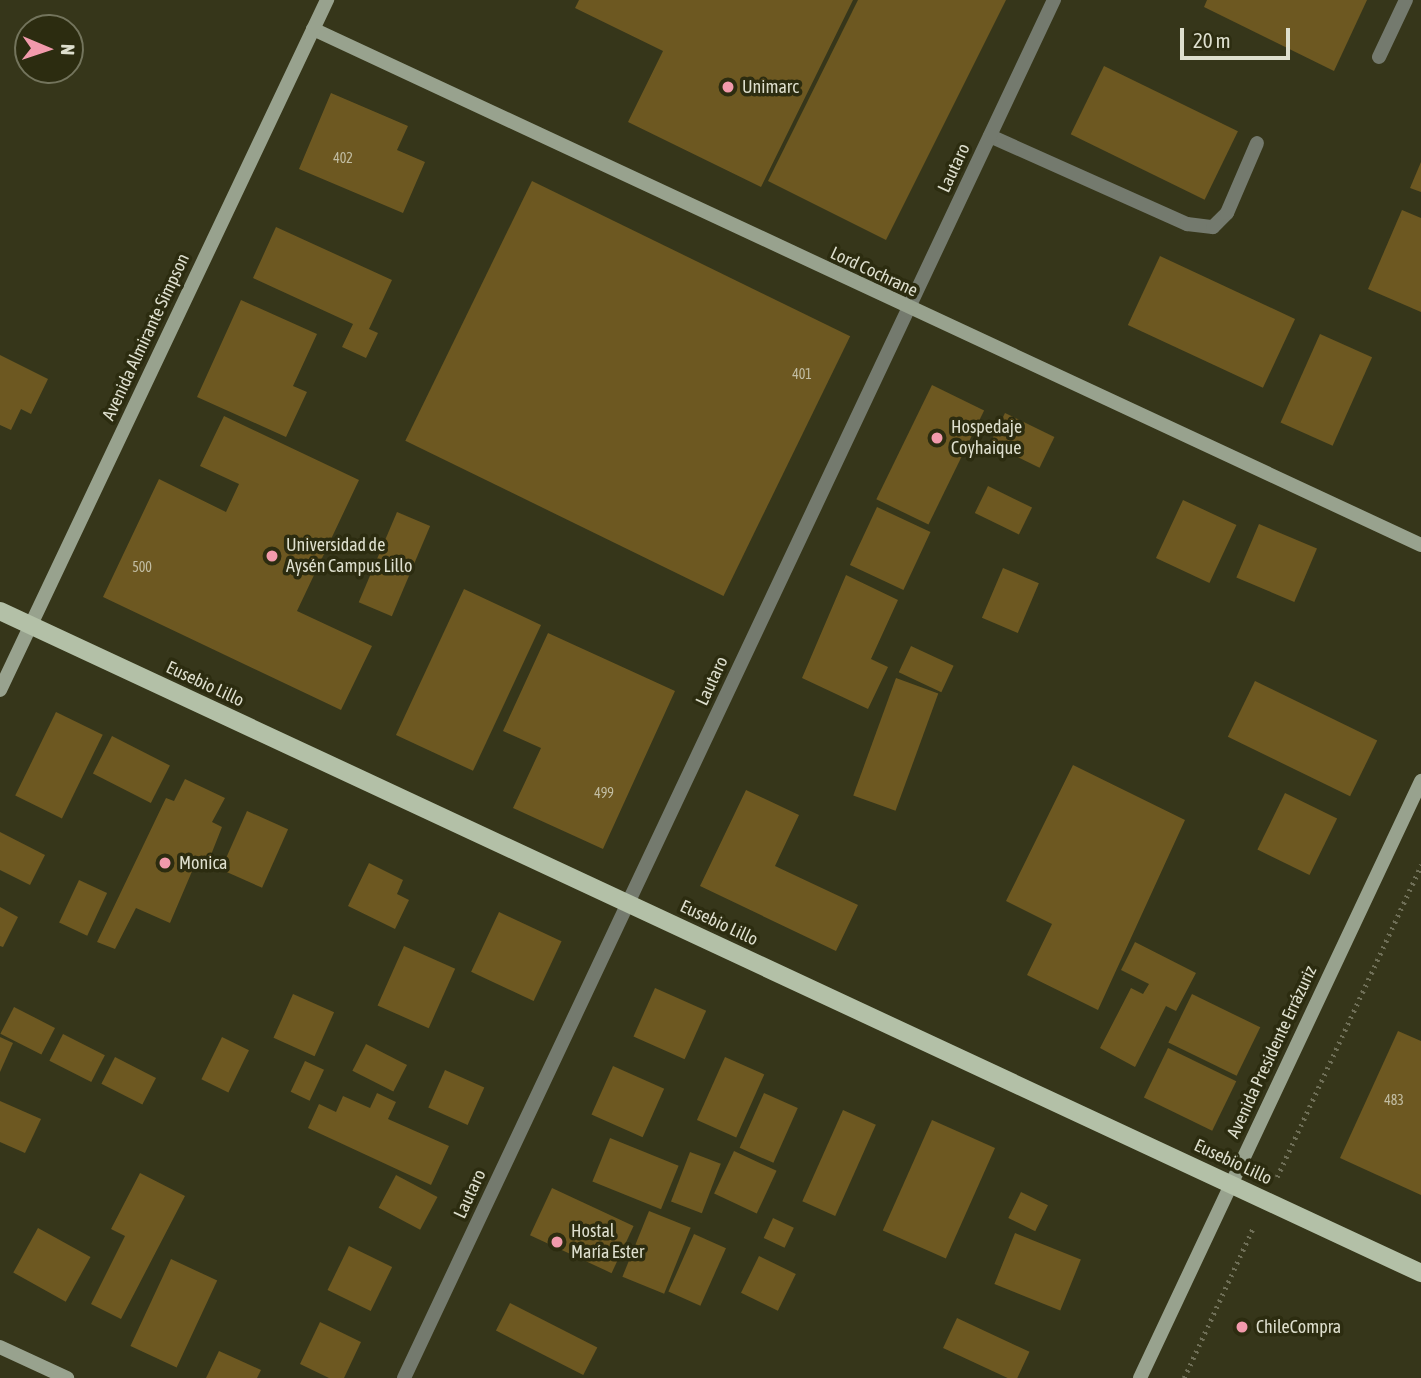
<!DOCTYPE html>
<html>
<head>
<meta charset="utf-8">
<style>
  body { margin:0 }
  #map { position:relative; width:1421px; height:1378px; overflow:hidden; background:#36361a; font-family:"Asap Condensed",sans-serif }
  div>[style] { position:absolute }
  .building>* { inset:0; background:#6d5821; transform-origin:0 0 }
  .path>* { height:4.5px; margin-top:-2.25px; transform-origin:0; background:repeating-linear-gradient(90deg,#6f6f57 0 2px,transparent 0 7px) }
  .lane>* { height:14px; margin:-7px; padding:0 7px; transform-origin:7px; border-radius:7px; background:#747a6e }
  .street>* { height:14px; margin:-7px; padding:0 7px; transform-origin:7px; border-radius:7px; background:#747a6e }
  .secondary>* { height:14px; margin:-7px; padding:0 7px; transform-origin:7px; border-radius:7px; background:#98a28e }
  .primary>* { height:18px; margin:-9px; padding:0 9px; transform-origin:9px; border-radius:9px; background:#b3c0a7 }
  .dots>* { width:19px; height:19px; translate:-50% -50%; box-sizing:border-box; border:4px solid #2c2c10; border-radius:50% }
  span { translate:-50% -50%; white-space:nowrap; text-align:center; line-height:1.15; -webkit-text-stroke:7px #2c2c10; paint-order:stroke }
  .number-label { font-size:14px; color:#c2bda3 }
  .number-label span { -webkit-text-stroke-width:0 }
  .poi-label { font-size:18px; color:#dedfce }
  .left { translate:0 -50%; text-align:left }
  .street-label { font-size:18px; color:#dedfce }
  .north { position:absolute; left:14px; top:14px; width:70px; height:70px; box-sizing:border-box; background:#2c2c10; border:2px solid #73745c; border-radius:50%; rotate:92deg; font-size:19px; font-weight:700; line-height:28px; text-align:center; color:#dedfce }
  .north::after { content:''; display:block; margin:auto; width:24px; height:32px; background:#f29aac; clip-path:polygon(50% 0,100% 100%,50% 72%,0 100%) }
  .scale { position:absolute; left:1180px; top:28px; width:110px; height:32px; box-sizing:border-box; border:4px solid #dedfce; border-top:0; padding-left:9px; font-size:21px; line-height:24px; white-space:nowrap; color:#dedfce; -webkit-text-stroke:5px #2c2c10; paint-order:stroke }
</style>
</head>
<body>
<div id="map">
  <div class="building">
    <i style="clip-path:polygon(579px 0,853px 0,761px 187px,628px 122px,663px 51px,575px 8px)"></i>
    <i style="clip-path:polygon(858px 0,1006px 0,886px 240px,768px 181px)"></i>
    <i style="clip-path:polygon(1207px 0,1367px 0,1334px 71px,1204px 7px)"></i>
    <i style="left:1104px;top:66px;width:149px;height:76px;rotate:26deg"></i>
    <i style="clip-path:polygon(331px 93px,408px 126px,397px 150px,425px 162px,403px 213px,299px 169px)"></i>
    <i style="clip-path:polygon(1421px 162px,1421px 192px,1410px 188px)"></i>
    <i style="left:532px;top:181px;width:354px;height:289px;rotate:26deg"></i>
    <i style="clip-path:polygon(1402px 210px,1421px 218px,1421px 312px,1368px 289px)"></i>
    <i style="clip-path:polygon(276px 227px,392px 280px,369px 329px,378px 333px,366px 358px,342px 347px,353px 324px,253px 278px)"></i>
    <i style="left:1160px;top:256px;width:149px;height:76px;rotate:25deg"></i>
    <i style="clip-path:polygon(241px 300px,317px 334px,293px 386px,307px 392px,286px 437px,197px 397px)"></i>
    <i style="left:1320px;top:334px;width:57px;height:97px;rotate:24deg"></i>
    <i style="clip-path:polygon(0 355px,48px 379px,31px 414px,21px 409px,11px 430px,0 425px)"></i>
    <i style="left:932px;top:385px;width:58px;height:127px;rotate:26deg"></i>
    <i style="left:1005px;top:413px;width:55px;height:34px;rotate:26deg"></i>
    <i style="clip-path:polygon(224px 416px,359px 480px,297px 611px,372px 646px,341px 710px,103px 597px,159px 479px,226px 512px,239px 484px,200px 466px)"></i>
    <i style="left:988px;top:486px;width:49px;height:30px;rotate:26deg"></i>
    <i style="left:1183px;top:500px;width:59px;height:64px;rotate:25deg"></i>
    <i style="left:877px;top:507px;width:59px;height:64px;rotate:25deg"></i>
    <i style="left:397px;top:512px;width:36px;height:98px;rotate:23deg"></i>
    <i style="left:1259px;top:524px;width:63px;height:58px;rotate:23deg"></i>
    <i style="left:1003px;top:568px;width:39px;height:54px;rotate:23deg"></i>
    <i style="clip-path:polygon(846px 575px,898px 600px,871px 659px,888px 667px,868px 709px,802px 678px)"></i>
    <i style="left:464px;top:589px;width:85px;height:161px;rotate:25deg"></i>
    <i style="clip-path:polygon(548px 633px,675px 691px,603px 849px,513px 808px,541px 748px,503px 731px)"></i>
    <i style="left:911px;top:646px;width:47px;height:29px;rotate:25deg"></i>
    <i style="left:896px;top:678px;width:45px;height:125px;rotate:20deg"></i>
    <i style="left:1255px;top:681px;width:136px;height:62px;rotate:26deg"></i>
    <i style="left:56px;top:712px;width:52px;height:93px;rotate:26deg"></i>
    <i style="left:112px;top:736px;width:65px;height:42px;rotate:27deg"></i>
    <i style="clip-path:polygon(1073px 765px,1185px 820px,1098px 1010px,1027px 975px,1052px 924px,1006px 901px)"></i>
    <i style="clip-path:polygon(185px 779px,225px 798px,212px 822px,222px 827px,207px 865px,196px 862px,170px 923px,136px 908px,115px 949px,97px 942px,166px 798px,174px 801px)"></i>
    <i style="clip-path:polygon(746px 790px,799px 815px,775px 866px,858px 905px,836px 951px,700px 886px)"></i>
    <i style="left:1285px;top:793px;width:58px;height:63px;rotate:26deg"></i>
    <i style="left:247px;top:811px;width:45px;height:64px;rotate:24deg"></i>
    <i style="clip-path:polygon(0 832px,45px 855px,30px 885px,0 870px)"></i>
    <i style="clip-path:polygon(369px 863px,403px 880px,397px 894px,409px 900px,395px 929px,348px 906px)"></i>
    <i style="left:79px;top:880px;width:31px;height:47px;rotate:25deg"></i>
    <i style="clip-path:polygon(0 907px,18px 917px,3px 947px,0 946px)"></i>
    <i style="left:499px;top:912px;width:69px;height:66px;rotate:25deg"></i>
    <i style="clip-path:polygon(1135px 942px,1196px 973px,1176px 1011px,1166px 1006px,1135px 1067px,1100px 1048px,1131px 988px,1143px 994px,1149px 984px,1121px 970px)"></i>
    <i style="left:404px;top:946px;width:56px;height:65px;rotate:24deg"></i>
    <i style="left:655px;top:988px;width:56px;height:53px;rotate:24deg"></i>
    <i style="left:293px;top:994px;width:45px;height:48px;rotate:24deg"></i>
    <i style="left:1192px;top:994px;width:76px;height:54px;rotate:26deg"></i>
    <i style="left:14px;top:1007px;width:46px;height:30px;rotate:27deg"></i>
    <i style="clip-path:polygon(1398px 1031px,1421px 1041px,1421px 1195px,1340px 1158px)"></i>
    <i style="left:63px;top:1034px;width:47px;height:30px;rotate:27deg"></i>
    <i style="clip-path:polygon(0 1037px,13px 1043px,0 1072px)"></i>
    <i style="left:222px;top:1037px;width:30px;height:47px;rotate:26deg"></i>
    <i style="left:366px;top:1044px;width:46px;height:30px;rotate:27deg"></i>
    <i style="left:1168px;top:1048px;width:76px;height:55px;rotate:26deg"></i>
    <i style="left:115px;top:1057px;width:46px;height:30px;rotate:27deg"></i>
    <i style="left:725px;top:1057px;width:43px;height:69px;rotate:24deg"></i>
    <i style="left:305px;top:1061px;width:21px;height:34px;rotate:25deg"></i>
    <i style="left:613px;top:1066px;width:56px;height:53px;rotate:24deg"></i>
    <i style="left:445px;top:1070px;width:43px;height:41px;rotate:24deg"></i>
    <i style="clip-path:polygon(377px 1093px,396px 1102px,388px 1119px,449px 1146px,431px 1185px,308px 1128px,319px 1104px,336px 1112px,343px 1096px,370px 1108px)"></i>
    <i style="left:764px;top:1093px;width:37px;height:60px;rotate:24deg"></i>
    <i style="clip-path:polygon(0 1101px,41px 1119px,25px 1153px,0 1142px)"></i>
    <i style="left:843px;top:1110px;width:36px;height:100px;rotate:24deg"></i>
    <i style="left:932px;top:1120px;width:69px;height:121px;rotate:24deg"></i>
    <i style="left:610px;top:1138px;width:74px;height:47px;rotate:22deg"></i>
    <i style="left:734px;top:1151px;width:47px;height:47px;rotate:25deg"></i>
    <i style="left:690px;top:1152px;width:33px;height:53px;rotate:21deg"></i>
    <i style="clip-path:polygon(140px 1173px,185px 1196px,121px 1319px,91px 1304px,125px 1236px,111px 1229px)"></i>
    <i style="left:396px;top:1175px;width:47px;height:37px;rotate:28deg"></i>
    <i style="left:552px;top:1188px;width:90px;height:52px;rotate:25deg"></i>
    <i style="left:1021px;top:1192px;width:30px;height:29px;rotate:26deg"></i>
    <i style="left:649px;top:1211px;width:45px;height:71px;rotate:22deg"></i>
    <i style="left:773px;top:1218px;width:23px;height:22px;rotate:25deg"></i>
    <i style="left:38px;top:1228px;width:60px;height:51px;rotate:29deg"></i>
    <i style="left:1015px;top:1233px;width:71px;height:55px;rotate:22deg"></i>
    <i style="left:694px;top:1234px;width:35px;height:63px;rotate:24deg"></i>
    <i style="left:349px;top:1246px;width:48px;height:49px;rotate:26deg"></i>
    <i style="left:759px;top:1256px;width:41px;height:41px;rotate:26deg"></i>
    <i style="left:171px;top:1259px;width:51px;height:96px;rotate:25deg"></i>
    <i style="left:510px;top:1303px;width:98px;height:31px;rotate:27deg"></i>
    <i style="left:957px;top:1318px;width:80px;height:33px;rotate:25deg"></i>
    <i style="clip-path:polygon(320px 1322px,361px 1342px,344px 1378px,329px 1378px,300px 1364px)"></i>
    <i style="clip-path:polygon(219px 1351px,261px 1370px,257px 1378px,206px 1378px)"></i>
  </div>
  <div class="path">
    <i style="left:1277px;top:1177px;width:344px;rotate:-65.2deg"></i>
    <i style="left:1184px;top:1378px;width:167px;rotate:-65.3deg"></i>
  </div>
  <div class="lane">
    <i style="left:1379px;top:57px;width:63px;rotate:-64.7deg"></i>
    <i style="left:990px;top:136px;width:216px;rotate:24.1deg"></i>
    <i style="left:1187px;top:224px;width:26px;rotate:7deg"></i>
    <i style="left:1213px;top:227px;width:20px;rotate:-45deg"></i>
    <i style="left:1227px;top:213px;width:76px;rotate:-66.8deg"></i>
  </div>
  <div class="street">
    <i style="left:404px;top:1378px;width:1524px;rotate:-64.75deg"></i>
  </div>
  <div class="secondary">
    <i style="left:313px;top:29px;width:1222px;rotate:24.97deg"></i>
    <i style="left:0;top:690px;width:764px;rotate:-64.64deg"></i>
    <i style="left:0;top:1347px;width:74px;rotate:24.8deg"></i>
    <i style="left:1140px;top:1378px;width:660px;rotate:-64.79deg"></i>
  </div>
  <div class="primary">
    <i style="left:0;top:611px;width:1568px;rotate:24.98deg"></i>
  </div>
  <div class="dots">
    <i style="left:728px;top:87px;background:#f29aac"></i>
    <i style="left:937px;top:438px;background:#f29aac"></i>
    <i style="left:272px;top:556px;background:#f29aac"></i>
    <i style="left:165px;top:863px;background:#f29aac"></i>
    <i style="left:557px;top:1242px;background:#f29aac"></i>
    <i style="left:1242px;top:1327px;background:#f29aac"></i>
  </div>
  <div class="number-label">
    <span style="left:343px;top:158px">402</span>
    <span style="left:802px;top:374px">401</span>
    <span style="left:142px;top:567px">500</span>
    <span style="left:604px;top:793px">499</span>
    <span style="left:1394px;top:1100px">483</span>
  </div>
  <div class="poi-label">
    <span class="left" style="left:742px;top:87px">Unimarc</span>
    <span class="left" style="left:951px;top:438px">Hospedaje<br>Coyhaique</span>
    <span class="left" style="left:286px;top:556px">Universidad de<br>Aysén Campus Lillo</span>
    <span class="left" style="left:179px;top:863px">Monica</span>
    <span class="left" style="left:571px;top:1242px">Hostal<br>María Ester</span>
    <span class="left" style="left:1256px;top:1327px">ChileCompra</span>
  </div>
  <div class="street-label">
    <span style="left:954px;top:168px;rotate:-65deg">Lautaro</span>
    <span style="left:874px;top:272px;rotate:25deg">Lord Cochrane</span>
    <span style="left:146px;top:337px;rotate:-65deg">Avenida Almirante Simpson</span>
    <span style="left:712px;top:681px;rotate:-65deg">Lautaro</span>
    <span style="left:205px;top:684px;rotate:25deg">Eusebio Lillo</span>
    <span style="left:719px;top:923px;rotate:25deg">Eusebio Lillo</span>
    <span style="left:1272px;top:1052px;rotate:-65deg">Avenida Presidente Errázuriz</span>
    <span style="left:1233px;top:1162px;rotate:25deg">Eusebio Lillo</span>
    <span style="left:470px;top:1194px;rotate:-65deg">Lautaro</span>
  </div>
  <div class="north">N</div>
  <div class="scale">20 m</div>
</div>
</body>
</html>
